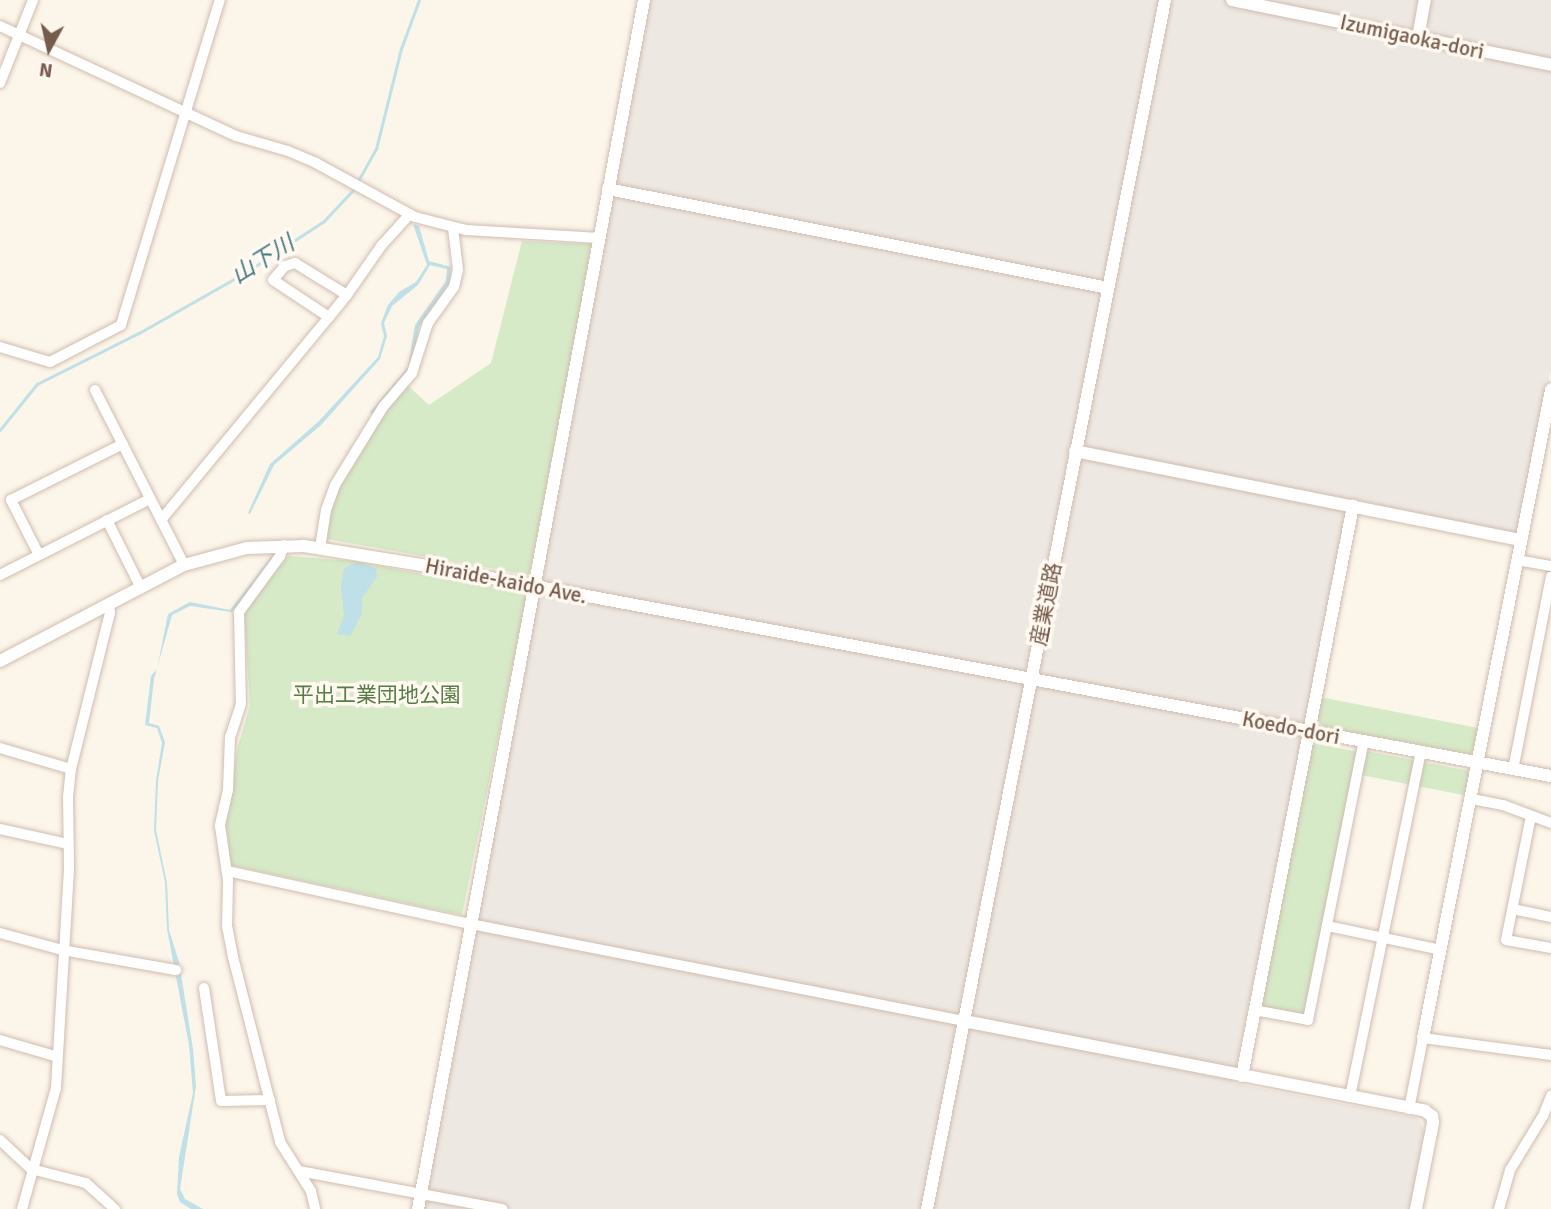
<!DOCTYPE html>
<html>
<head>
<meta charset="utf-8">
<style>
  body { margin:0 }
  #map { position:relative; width:1551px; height:1209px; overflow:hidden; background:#fcf5ea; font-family:Signika,"Noto Sans JP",sans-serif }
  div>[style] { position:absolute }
  .industrial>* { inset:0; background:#eee8e3 }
  .green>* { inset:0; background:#d6eac8 }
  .water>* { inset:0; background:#bee0e6 }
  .stream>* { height:2.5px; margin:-1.25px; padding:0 1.25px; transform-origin:1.25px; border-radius:1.25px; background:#bee0e6 }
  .roads { filter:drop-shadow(0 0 2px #cfbdaf) drop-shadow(0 0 2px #cfbdaf) }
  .minor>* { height:10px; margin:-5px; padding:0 5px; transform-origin:5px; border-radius:5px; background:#fff }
  .tertiary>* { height:12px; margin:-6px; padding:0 6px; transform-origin:6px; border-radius:6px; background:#fff }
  span { translate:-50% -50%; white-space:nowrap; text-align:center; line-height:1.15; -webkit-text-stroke:7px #fff9f1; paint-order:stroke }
  .street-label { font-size:21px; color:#775c4d }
  .park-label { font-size:21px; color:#557d45 }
  .water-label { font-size:23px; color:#437883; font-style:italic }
  .north { position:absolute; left:14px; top:14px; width:70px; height:70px; -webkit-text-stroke:5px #fff9f1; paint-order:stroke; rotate:188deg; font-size:19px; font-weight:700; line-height:28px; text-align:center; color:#775c4d }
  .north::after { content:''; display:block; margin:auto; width:24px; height:32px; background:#775c4d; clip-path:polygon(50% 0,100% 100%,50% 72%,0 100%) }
</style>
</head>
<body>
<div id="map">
  <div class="industrial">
    <i style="clip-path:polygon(649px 0,1551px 0,1551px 370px,1518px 531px,1514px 533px,1349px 499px,1233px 1083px,1418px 1118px,1425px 1132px,1410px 1209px,424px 1209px)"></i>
  </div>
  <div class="green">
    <i style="clip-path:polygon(522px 241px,591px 244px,573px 354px,529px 575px,321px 538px,326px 510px,404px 382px,429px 405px,491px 363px)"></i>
    <i style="clip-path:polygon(288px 556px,353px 561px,527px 594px,462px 915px,230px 865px,226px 822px,238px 746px,250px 705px,244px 612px)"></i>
    <i style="clip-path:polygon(1320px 697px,1478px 728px,1473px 751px,1469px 754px,1323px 727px,1317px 718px)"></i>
    <i style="clip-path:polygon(1316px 744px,1359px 752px,1308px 1018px,1260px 1008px,1310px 747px)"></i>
    <i style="clip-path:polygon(1366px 751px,1469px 771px,1473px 777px,1468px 796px,1361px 775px)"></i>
  </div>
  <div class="water">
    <i style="clip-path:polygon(413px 224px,419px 226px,429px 261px,451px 267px,450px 282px,419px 327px,411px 369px,372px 414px,370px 412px,408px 367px,415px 325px,446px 281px,447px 269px,430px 265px,418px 285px,392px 306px,384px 323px,387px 336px,380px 359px,321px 425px,274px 465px,250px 514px,248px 513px,270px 464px,319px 421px,378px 357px,384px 336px,381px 323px,388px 305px,399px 292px,416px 282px,427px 265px)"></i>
    <i style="clip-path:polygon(271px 557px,274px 558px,232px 612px,190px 606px,172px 615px,154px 679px,149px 723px,159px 726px,165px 742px,158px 781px,156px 830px,167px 883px,169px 930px,179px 962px,193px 1049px,196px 1086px,180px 1189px,185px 1199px,203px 1209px,191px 1209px,180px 1202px,177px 1194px,179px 1157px,193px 1093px,189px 1045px,167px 929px,165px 882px,154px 830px,156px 781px,162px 743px,157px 728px,145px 725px,151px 676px,157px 669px,168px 614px,190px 602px,230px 610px)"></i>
    <i style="clip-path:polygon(357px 562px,376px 568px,377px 577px,362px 598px,362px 614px,350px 636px,337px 634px,344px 616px,341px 586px,344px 568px)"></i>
  </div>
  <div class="stream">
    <i style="left:357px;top:183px;width:39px;rotate:-61deg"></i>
    <i style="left:376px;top:149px;width:103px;rotate:-76deg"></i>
    <i style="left:401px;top:49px;width:52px;rotate:-69.8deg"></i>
    <i style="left:0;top:430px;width:59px;rotate:-51.2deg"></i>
    <i style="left:37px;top:384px;width:114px;rotate:-26.6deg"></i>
    <i style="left:139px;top:333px;width:125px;rotate:-29.6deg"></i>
    <i style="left:248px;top:271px;width:91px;rotate:-33.3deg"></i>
    <i style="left:324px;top:221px;width:44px;rotate:-46.8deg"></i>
  </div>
  <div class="roads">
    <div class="minor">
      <i style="left:0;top:26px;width:260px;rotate:25deg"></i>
      <i style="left:236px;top:136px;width:54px;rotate:16.1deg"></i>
      <i style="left:288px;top:151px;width:30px;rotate:23deg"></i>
      <i style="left:316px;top:163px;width:113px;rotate:28.6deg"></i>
      <i style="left:415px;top:217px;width:53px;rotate:14.3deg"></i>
      <i style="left:466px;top:230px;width:134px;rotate:3.4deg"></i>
      <i style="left:0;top:83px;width:89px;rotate:-68.3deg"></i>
      <i style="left:347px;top:295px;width:60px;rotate:-55.2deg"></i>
      <i style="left:381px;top:246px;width:43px;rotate:-47.8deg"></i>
      <i style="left:0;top:347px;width:52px;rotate:16.7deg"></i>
      <i style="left:50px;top:362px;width:80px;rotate:-27.5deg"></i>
      <i style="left:121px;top:325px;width:340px;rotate:-73.1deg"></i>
      <i style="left:95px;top:390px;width:196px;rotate:63deg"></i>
      <i style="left:107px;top:520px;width:74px;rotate:63.4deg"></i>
      <i style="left:161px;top:520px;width:264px;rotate:-50.4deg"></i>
      <i style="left:329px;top:317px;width:28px;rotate:-51deg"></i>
      <i style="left:347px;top:295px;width:61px;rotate:-148.4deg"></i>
      <i style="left:295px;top:263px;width:10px;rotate:163deg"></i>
      <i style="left:285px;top:266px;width:18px;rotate:131deg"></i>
      <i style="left:273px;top:280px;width:67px;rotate:33.5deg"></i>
      <i style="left:284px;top:545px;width:12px;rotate:110deg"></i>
      <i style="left:280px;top:556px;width:69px;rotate:126.2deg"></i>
      <i style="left:239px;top:612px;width:92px;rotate:88.8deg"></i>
      <i style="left:241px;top:704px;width:35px;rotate:108deg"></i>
      <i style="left:230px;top:737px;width:53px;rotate:92.2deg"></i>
      <i style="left:228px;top:790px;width:37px;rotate:103deg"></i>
      <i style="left:220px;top:826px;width:55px;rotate:81.6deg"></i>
      <i style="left:228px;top:880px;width:46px;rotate:91.2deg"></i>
      <i style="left:227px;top:926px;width:32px;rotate:79deg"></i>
      <i style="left:233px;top:957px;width:191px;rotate:75.7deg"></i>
      <i style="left:280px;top:1142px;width:58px;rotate:57.7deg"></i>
      <i style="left:311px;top:1191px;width:18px;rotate:77deg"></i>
      <i style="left:320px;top:548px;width:38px;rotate:-81deg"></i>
      <i style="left:326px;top:510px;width:27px;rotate:-70deg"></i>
      <i style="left:335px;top:485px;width:92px;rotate:-58.4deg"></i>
      <i style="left:383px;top:407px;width:45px;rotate:-49.5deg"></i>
      <i style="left:412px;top:373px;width:52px;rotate:-72.3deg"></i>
      <i style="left:428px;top:323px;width:44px;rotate:-54.2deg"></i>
      <i style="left:454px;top:287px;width:17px;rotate:-77deg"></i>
      <i style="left:458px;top:270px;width:42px;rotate:-96.8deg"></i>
      <i style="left:39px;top:555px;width:62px;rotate:-117deg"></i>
      <i style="left:11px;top:500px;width:125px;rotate:-26.6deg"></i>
      <i style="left:1517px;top:560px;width:35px;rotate:10deg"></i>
      <i style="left:0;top:575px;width:168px;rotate:-26.9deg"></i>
      <i style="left:0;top:748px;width:74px;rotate:16.5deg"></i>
      <i style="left:1513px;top:770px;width:197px;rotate:-78.9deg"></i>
      <i style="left:1472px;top:799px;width:32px;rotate:11deg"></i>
      <i style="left:1503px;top:805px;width:51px;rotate:20.6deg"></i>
      <i style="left:1531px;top:816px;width:126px;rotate:101.4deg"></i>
      <i style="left:1506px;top:940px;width:46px;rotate:10.1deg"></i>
      <i style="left:0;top:829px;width:70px;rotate:12.4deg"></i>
      <i style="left:227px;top:871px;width:250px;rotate:12.3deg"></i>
      <i style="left:471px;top:924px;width:502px;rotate:11.13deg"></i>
      <i style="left:1513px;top:909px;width:39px;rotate:12deg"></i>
      <i style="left:1327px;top:926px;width:116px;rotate:11.9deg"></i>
      <i style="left:0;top:933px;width:64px;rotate:15.3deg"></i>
      <i style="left:62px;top:950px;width:116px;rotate:10deg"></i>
      <i style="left:204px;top:988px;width:114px;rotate:81.4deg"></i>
      <i style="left:221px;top:1101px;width:49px;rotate:-1.2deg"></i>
      <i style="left:1254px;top:1010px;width:55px;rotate:10.5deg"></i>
      <i style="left:1308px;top:1020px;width:285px;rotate:-78.7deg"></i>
      <i style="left:0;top:1040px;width:60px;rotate:16.3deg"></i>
      <i style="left:1350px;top:1097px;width:352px;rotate:-78.4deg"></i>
      <i style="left:1409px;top:1109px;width:72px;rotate:-78.8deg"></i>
      <i style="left:1423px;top:1038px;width:129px;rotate:7.6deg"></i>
      <i style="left:0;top:1140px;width:42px;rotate:43.1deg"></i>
      <i style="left:31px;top:1169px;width:57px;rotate:14.3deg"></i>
      <i style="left:86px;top:1183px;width:39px;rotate:42deg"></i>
      <i style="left:299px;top:1171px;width:207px;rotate:10.6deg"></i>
      <i style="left:22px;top:1209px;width:126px;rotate:-74.3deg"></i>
      <i style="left:56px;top:1088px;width:221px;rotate:-86.6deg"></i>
      <i style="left:69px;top:867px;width:70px;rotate:-90.8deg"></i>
      <i style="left:68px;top:797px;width:28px;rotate:-84deg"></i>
      <i style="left:71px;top:769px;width:161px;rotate:-76deg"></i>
      <i style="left:110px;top:613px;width:10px;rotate:-96deg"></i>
      <i style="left:1499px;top:1209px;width:41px;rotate:-74.2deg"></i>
      <i style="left:1510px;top:1170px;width:63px;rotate:-58.6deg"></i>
      <i style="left:1543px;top:1116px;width:22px;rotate:-68deg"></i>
    </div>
    <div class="tertiary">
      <i style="left:1232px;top:0;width:326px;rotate:11.5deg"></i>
      <i style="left:1418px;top:38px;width:39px;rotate:-80deg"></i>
      <i style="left:608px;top:189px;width:510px;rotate:11.2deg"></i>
      <i style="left:1075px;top:451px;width:455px;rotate:11.3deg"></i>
      <i style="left:0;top:661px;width:208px;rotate:-27.6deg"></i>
      <i style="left:184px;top:565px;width:65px;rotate:-15.1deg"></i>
      <i style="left:247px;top:548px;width:57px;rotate:-2deg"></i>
      <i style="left:304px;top:546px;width:119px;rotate:9.2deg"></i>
      <i style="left:421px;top:565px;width:1150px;rotate:10.58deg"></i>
      <i style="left:964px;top:1021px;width:470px;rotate:11deg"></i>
      <i style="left:1425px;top:1111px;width:9px;rotate:36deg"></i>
      <i style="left:1432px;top:1116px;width:7px;rotate:82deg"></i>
      <i style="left:1433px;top:1123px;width:88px;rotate:101.2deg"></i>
      <i style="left:1423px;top:1038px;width:661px;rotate:-78.83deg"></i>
      <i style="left:1242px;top:1076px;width:581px;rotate:-78.98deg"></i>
      <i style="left:418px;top:1209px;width:1230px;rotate:-79.41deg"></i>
      <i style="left:927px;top:1209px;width:1232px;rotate:-78.86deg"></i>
    </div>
  </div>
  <div class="street-label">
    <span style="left:1412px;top:37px;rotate:12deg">Izumigaoka-dori</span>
    <span style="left:506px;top:581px;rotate:11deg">Hiraide-kaido Ave.</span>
    <span style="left:1046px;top:604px;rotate:-79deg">産業道路</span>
    <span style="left:1291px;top:728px;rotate:11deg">Koedo-dori</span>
  </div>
  <div class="park-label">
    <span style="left:377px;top:695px">平出工業団地公園</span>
  </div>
  <div class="water-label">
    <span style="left:263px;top:260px;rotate:-32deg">山下川</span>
  </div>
  <div class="north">N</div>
</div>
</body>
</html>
